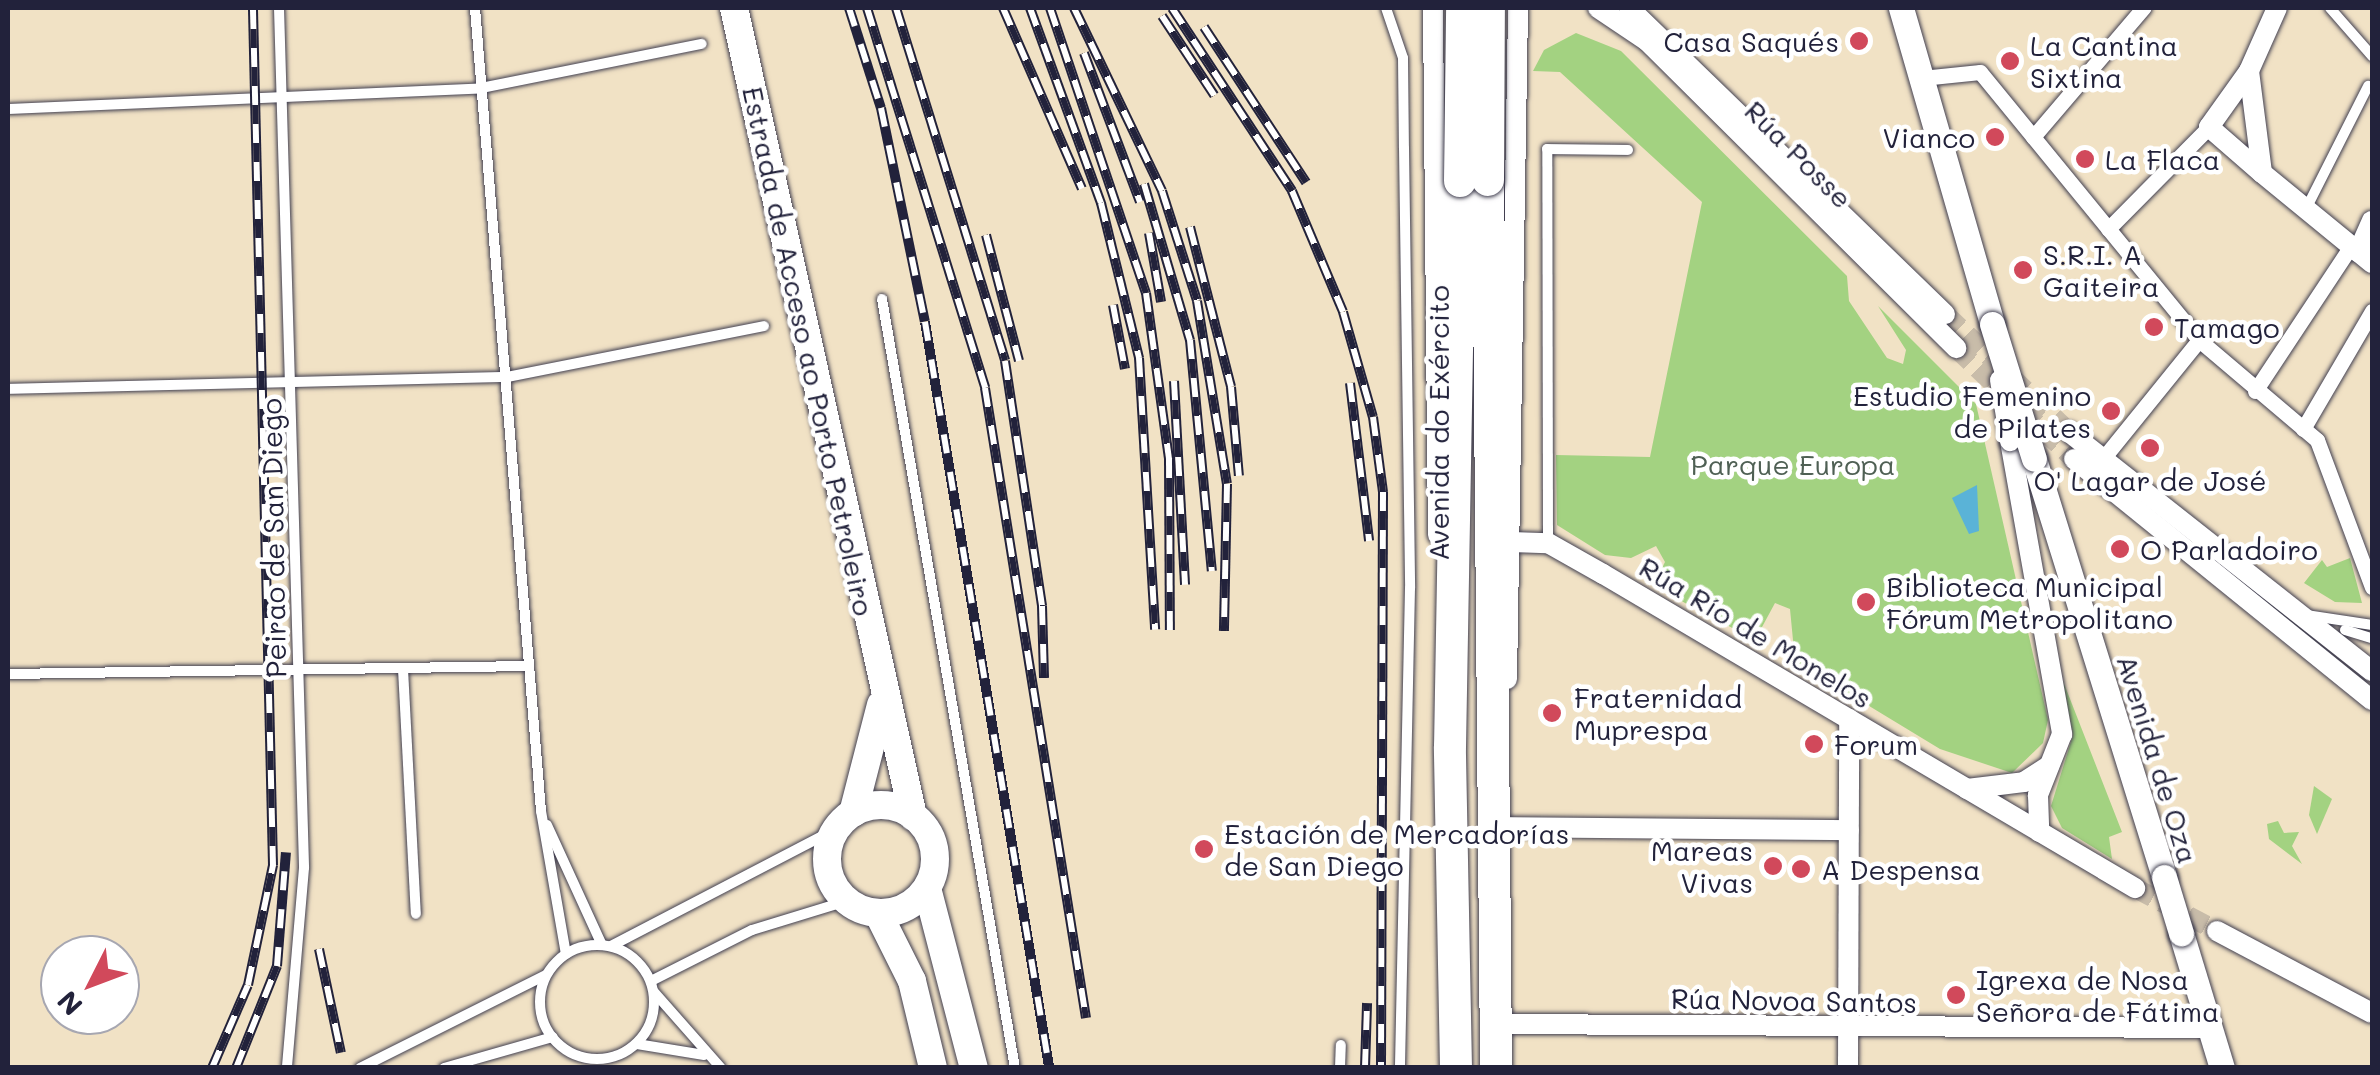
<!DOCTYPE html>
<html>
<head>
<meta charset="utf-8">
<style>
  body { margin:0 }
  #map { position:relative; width:2380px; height:1075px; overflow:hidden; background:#f1e2c5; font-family:Mali,sans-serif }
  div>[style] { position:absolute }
  .green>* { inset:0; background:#a3d281 }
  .water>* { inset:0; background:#5ab3d7 }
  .minor-tunnel>* { height:20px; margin-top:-10px; transform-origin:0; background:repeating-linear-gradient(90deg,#c8bca9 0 20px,transparent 0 30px) }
  .roads { filter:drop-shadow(0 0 2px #413f50) drop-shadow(0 0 2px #413f50) }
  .service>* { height:10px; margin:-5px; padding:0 5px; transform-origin:5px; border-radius:5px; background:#fff }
  .service>.ring { margin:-5px; padding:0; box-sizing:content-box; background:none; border:10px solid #fff; border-radius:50% }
  .pedestrian>* { height:15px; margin:-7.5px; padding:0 7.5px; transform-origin:7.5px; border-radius:7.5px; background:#fff }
  .minor>* { height:20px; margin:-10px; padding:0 10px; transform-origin:10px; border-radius:10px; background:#fff }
  .tertiary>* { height:25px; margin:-12.5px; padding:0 12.5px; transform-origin:12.5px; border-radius:12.5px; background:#fff }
  .secondary>* { height:28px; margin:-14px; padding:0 14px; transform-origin:14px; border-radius:14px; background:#fff }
  .secondary>.ring { margin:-14px; padding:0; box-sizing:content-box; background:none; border:28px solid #fff; border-radius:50% }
  .primary>* { height:32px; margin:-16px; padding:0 16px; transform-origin:16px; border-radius:16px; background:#fff }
  .rail>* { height:10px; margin-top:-5px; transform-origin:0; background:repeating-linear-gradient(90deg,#fff 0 19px,#22223b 0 38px); box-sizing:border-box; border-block:2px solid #22223b }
  .bridges { filter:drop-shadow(0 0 2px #413f50) drop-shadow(0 0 2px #413f50) }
  .minor-bridge>* { height:20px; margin:-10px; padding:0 10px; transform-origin:10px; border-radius:10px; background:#fff }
  .tertiary-bridge>* { height:25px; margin:-12.5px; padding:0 12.5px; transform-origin:12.5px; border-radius:12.5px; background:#fff }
  .primary-bridge>* { height:32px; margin:-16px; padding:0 16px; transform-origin:16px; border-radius:16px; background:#fff }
  .dots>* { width:28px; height:28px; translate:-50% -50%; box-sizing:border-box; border:5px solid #fff; border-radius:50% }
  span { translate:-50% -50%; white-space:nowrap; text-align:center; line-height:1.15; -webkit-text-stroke:9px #fff; paint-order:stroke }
  .poi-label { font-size:28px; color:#22223b }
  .right { translate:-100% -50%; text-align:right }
  .left { translate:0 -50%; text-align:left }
  .street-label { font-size:28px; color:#22223b }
  .park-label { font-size:28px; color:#4f6054 }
  .frame { position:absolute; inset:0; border:10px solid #22223b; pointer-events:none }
  .north { position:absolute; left:40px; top:935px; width:100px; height:100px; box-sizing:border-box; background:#fff; border:2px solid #a7a7b1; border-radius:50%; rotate:228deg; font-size:28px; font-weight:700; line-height:40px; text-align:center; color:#22223b }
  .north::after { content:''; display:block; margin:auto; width:35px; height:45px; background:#d1495b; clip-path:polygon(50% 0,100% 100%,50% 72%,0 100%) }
</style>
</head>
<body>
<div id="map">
  <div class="green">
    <i style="clip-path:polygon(1576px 33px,1621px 51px,1847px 276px,1849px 301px,1887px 358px,1903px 364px,1906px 350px,1878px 306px,1976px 404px,2048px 720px,2043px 743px,2012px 773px,1940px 749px,1795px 661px,1790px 609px,1775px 603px,1755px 640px,1653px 586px,1665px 562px,1656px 546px,1631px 558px,1605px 555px,1557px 525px,1556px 455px,1650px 457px,1702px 202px,1560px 72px,1533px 71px,1544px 50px)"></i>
    <i style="clip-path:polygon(2350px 558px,2362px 603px,2335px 602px,2304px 583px,2322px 560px,2327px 567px)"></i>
    <i style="clip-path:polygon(2063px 681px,2122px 832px,2109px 837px,2112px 859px,2062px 828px,2051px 806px,2073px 735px)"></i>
    <i style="clip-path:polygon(2314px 786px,2332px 799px,2317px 834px,2309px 815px)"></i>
    <i style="clip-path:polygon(2278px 821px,2284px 833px,2299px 832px,2292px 846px,2302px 864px,2269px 839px,2267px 824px)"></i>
  </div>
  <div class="water">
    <i style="clip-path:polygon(1977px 485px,1979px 531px,1969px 534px,1952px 498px)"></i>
  </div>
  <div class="minor-tunnel">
    <i style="left:1945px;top:314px;width:171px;rotate:43.6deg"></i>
    <i style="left:1956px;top:348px;width:162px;rotate:43.2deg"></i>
    <i style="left:2135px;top:888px;width:93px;rotate:27.7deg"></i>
  </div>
  <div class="roads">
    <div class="service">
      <i style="left:279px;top:8px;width:860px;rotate:88.33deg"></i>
      <i style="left:304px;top:868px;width:201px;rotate:94.9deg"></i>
      <i style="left:475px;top:8px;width:806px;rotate:85.3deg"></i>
      <i style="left:541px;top:811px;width:145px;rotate:80.1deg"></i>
      <i style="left:1386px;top:8px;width:53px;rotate:71.2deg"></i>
      <i style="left:1403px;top:58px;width:90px;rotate:89.4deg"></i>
      <i style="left:1404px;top:148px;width:440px;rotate:89.2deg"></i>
      <i style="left:1410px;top:588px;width:480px;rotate:91.2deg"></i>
      <i style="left:2330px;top:8px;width:64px;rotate:48.8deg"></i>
      <i style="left:8px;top:109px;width:473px;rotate:-2.5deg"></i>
      <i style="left:481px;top:88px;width:225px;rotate:-11.3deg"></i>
      <i style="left:2306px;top:209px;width:138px;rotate:-63.2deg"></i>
      <i style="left:882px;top:299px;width:780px;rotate:80.19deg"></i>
      <i style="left:8px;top:389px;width:499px;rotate:-1.4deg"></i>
      <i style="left:507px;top:377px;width:262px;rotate:-11.2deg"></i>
      <i style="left:1548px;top:542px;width:393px;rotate:-90.1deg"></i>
      <i style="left:1547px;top:149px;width:81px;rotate:0.7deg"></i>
      <i style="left:2306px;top:615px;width:67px;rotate:8.6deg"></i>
      <i style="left:2345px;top:630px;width:28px;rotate:17deg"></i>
      <i style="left:403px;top:669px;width:245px;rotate:87deg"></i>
      <i style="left:8px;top:674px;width:521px;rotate:-0.88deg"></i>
      <i style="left:547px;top:825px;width:132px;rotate:65.4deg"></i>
      <i class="ring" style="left:540px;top:945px;width:104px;height:104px"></i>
      <i style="left:611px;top:946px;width:254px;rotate:-27.5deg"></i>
      <i style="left:651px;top:981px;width:113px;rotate:-26.8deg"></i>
      <i style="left:752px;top:930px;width:99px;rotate:-17deg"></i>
      <i style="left:654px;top:992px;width:101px;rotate:48.6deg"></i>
      <i style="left:637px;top:1044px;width:68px;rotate:9.3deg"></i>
      <i style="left:360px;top:1068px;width:208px;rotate:-26.6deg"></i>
      <i style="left:444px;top:1068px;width:113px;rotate:-15.9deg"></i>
      <i style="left:1340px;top:1068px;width:23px;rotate:-88deg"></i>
    </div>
    <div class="pedestrian">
      <i style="left:1922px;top:78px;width:58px;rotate:-5.9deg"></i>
      <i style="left:1980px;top:72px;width:346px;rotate:50.7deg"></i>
      <i style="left:2199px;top:340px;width:155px;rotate:40.3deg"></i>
      <i style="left:2317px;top:440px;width:157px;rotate:69.5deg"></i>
      <i style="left:2033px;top:137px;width:170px;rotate:-49.5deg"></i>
      <i style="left:2108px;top:229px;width:144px;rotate:-45.3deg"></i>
      <i style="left:2255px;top:391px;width:174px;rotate:-56.5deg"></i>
      <i style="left:2303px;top:429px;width:137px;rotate:-59.7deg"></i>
      <i style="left:2101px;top:461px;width:156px;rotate:-51deg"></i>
    </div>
    <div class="minor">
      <i style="left:1433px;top:8px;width:527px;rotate:89.46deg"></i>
      <i style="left:1598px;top:8px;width:59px;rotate:34deg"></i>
      <i style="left:1647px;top:41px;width:436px;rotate:44.8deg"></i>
      <i style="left:1629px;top:8px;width:440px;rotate:44.1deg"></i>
      <i style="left:2277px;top:8px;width:69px;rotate:114deg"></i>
      <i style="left:2249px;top:71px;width:103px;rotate:82.7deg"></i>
      <i style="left:2262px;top:173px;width:142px;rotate:39.3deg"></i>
      <i style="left:2249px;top:71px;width:69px;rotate:125.5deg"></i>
      <i style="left:2209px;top:127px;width:70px;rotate:41deg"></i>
      <i style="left:2358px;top:252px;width:34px;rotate:-66deg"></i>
      <i style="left:2069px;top:432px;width:386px;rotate:38.3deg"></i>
      <i style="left:2010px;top:441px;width:298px;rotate:79.9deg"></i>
      <i style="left:2062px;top:734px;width:66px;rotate:111.5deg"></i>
      <i style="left:2038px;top:795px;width:37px;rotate:88deg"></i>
      <i style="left:2074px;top:459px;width:383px;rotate:39deg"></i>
      <i style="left:1511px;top:542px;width:37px;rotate:2deg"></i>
      <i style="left:1548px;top:543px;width:63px;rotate:29.4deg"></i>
      <i style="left:1603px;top:574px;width:618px;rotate:30.55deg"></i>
      <i style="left:1507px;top:679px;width:671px;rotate:-89.06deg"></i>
      <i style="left:1967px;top:789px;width:57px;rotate:-7deg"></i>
      <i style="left:2024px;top:782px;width:30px;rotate:-33deg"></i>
      <i style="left:1496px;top:827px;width:353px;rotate:0.5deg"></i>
      <i style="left:2217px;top:931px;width:175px;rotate:27.9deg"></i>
      <i style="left:1497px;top:1024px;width:713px;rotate:0.32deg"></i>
      <i style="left:1848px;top:1068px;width:349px;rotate:-89.8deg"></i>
    </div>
    <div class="tertiary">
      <i style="left:1901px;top:8px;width:329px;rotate:73.9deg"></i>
      <i style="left:2034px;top:459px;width:438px;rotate:72.7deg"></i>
      <i style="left:2181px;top:933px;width:141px;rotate:73.1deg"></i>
    </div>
    <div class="secondary">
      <i style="left:734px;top:8px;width:828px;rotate:77.51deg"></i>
      <i class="ring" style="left:827px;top:805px;width:80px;height:80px"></i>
      <i style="left:853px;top:813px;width:112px;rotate:-75.5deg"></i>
      <i style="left:927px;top:888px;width:186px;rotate:75.4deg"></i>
      <i style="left:878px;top:913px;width:76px;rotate:63.4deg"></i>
      <i style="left:912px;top:981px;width:89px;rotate:76.4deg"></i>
    </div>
    <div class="primary">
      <i style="left:1488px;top:180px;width:888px;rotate:89.48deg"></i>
      <i style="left:1456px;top:1068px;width:321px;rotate:-91.1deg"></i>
      <i style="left:1450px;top:747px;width:566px;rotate:-88.99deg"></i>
    </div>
  </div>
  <div class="rail">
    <i style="left:849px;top:8px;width:105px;rotate:72.3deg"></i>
    <i style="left:881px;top:108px;width:218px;rotate:78.4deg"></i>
    <i style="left:925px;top:322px;width:754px;rotate:80.54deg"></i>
    <i style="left:867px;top:8px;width:398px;rotate:72.7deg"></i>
    <i style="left:985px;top:388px;width:638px;rotate:80.89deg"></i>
    <i style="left:896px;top:8px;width:369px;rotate:72.8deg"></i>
    <i style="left:1005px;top:361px;width:248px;rotate:81.4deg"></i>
    <i style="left:1042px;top:606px;width:72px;rotate:88.4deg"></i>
    <i style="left:1003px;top:8px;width:197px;rotate:66.4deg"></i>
    <i style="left:1030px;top:8px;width:208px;rotate:70deg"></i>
    <i style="left:1101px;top:203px;width:160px;rotate:76.2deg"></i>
    <i style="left:1139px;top:358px;width:272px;rotate:86.6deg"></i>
    <i style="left:1050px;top:8px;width:301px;rotate:71.4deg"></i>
    <i style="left:1146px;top:293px;width:168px;rotate:82.1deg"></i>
    <i style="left:1169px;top:459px;width:171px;rotate:89.7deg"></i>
    <i style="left:1074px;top:8px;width:203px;rotate:64.3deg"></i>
    <i style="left:1162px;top:191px;width:115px;rotate:72.3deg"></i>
    <i style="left:1197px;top:301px;width:185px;rotate:80.7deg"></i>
    <i style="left:1227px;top:484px;width:147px;rotate:91.2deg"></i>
    <i style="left:1172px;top:8px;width:219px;rotate:56.7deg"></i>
    <i style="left:1292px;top:191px;width:131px;rotate:67.1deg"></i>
    <i style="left:1343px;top:312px;width:109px;rotate:74.1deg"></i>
    <i style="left:1373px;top:417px;width:76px;rotate:82.4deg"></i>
    <i style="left:1383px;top:492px;width:576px;rotate:90.2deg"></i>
    <i style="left:1162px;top:16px;width:95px;rotate:56.6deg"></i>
    <i style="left:1204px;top:27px;width:186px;rotate:56.7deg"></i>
    <i style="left:1084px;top:53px;width:159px;rotate:69.4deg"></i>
    <i style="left:1144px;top:184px;width:163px;rotate:73.6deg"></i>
    <i style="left:1190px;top:340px;width:232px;rotate:84.6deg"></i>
    <i style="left:1190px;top:227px;width:165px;rotate:75.6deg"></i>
    <i style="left:1231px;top:387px;width:89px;rotate:84.9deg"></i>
    <i style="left:1149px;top:233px;width:70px;rotate:80.1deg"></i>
    <i style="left:986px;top:235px;width:130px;rotate:75.3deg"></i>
    <i style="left:1113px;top:305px;width:65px;rotate:79.4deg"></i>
    <i style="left:1174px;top:381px;width:204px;rotate:86.9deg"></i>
    <i style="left:1350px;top:383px;width:159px;rotate:83.1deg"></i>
    <i style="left:319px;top:949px;width:106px;rotate:78.1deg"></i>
    <i style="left:212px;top:1068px;width:90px;rotate:-66.6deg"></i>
    <i style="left:248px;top:985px;width:123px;rotate:-78.2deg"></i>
    <i style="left:273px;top:865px;width:857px;rotate:-91.34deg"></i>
    <i style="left:236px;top:1068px;width:110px;rotate:-68.1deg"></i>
    <i style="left:277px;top:966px;width:114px;rotate:-85.5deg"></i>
    <i style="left:1365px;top:1068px;width:65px;rotate:-88.2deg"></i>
  </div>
  <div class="bridges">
    <div class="minor-bridge">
      <i style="left:2000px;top:380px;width:62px;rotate:80.7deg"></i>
    </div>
    <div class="tertiary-bridge">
      <i style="left:1992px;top:324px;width:141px;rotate:72.7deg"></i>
      <i style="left:2164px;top:877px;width:59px;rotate:73.1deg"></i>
    </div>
    <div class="primary-bridge">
      <i style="left:1488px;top:180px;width:172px;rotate:-89.7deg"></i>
      <i style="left:1460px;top:181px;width:173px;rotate:-89.3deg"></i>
    </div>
  </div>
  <div class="dots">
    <i style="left:1859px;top:41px;background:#d1495b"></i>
    <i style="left:2010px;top:61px;background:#d1495b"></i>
    <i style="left:1995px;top:137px;background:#d1495b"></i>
    <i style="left:2085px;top:159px;background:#d1495b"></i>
    <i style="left:2023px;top:270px;background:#d1495b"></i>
    <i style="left:2154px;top:327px;background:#d1495b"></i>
    <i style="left:2111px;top:411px;background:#d1495b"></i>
    <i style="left:2150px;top:448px;background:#d1495b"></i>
    <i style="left:2120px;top:549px;background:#d1495b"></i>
    <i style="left:1866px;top:602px;background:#d1495b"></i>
    <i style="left:1552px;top:713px;background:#d1495b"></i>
    <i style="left:1814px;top:744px;background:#d1495b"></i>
    <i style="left:1204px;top:849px;background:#d1495b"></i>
    <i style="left:1773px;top:866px;background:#d1495b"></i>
    <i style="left:1801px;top:869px;background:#d1495b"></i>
    <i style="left:1956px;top:995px;background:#d1495b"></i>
  </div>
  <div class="poi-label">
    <span class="right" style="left:1839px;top:41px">Casa Saqués</span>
    <span class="left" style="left:2030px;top:61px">La Cantina<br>Sixtina</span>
    <span class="right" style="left:1975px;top:137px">Vianco</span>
    <span class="left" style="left:2105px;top:159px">La Flaca</span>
    <span class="left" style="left:2043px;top:270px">S.R.I. A<br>Gaiteira</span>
    <span class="left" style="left:2174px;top:327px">Tamago</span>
    <span class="right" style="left:2091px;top:411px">Estudio Femenino<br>de Pilates</span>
    <span style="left:2150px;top:480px">O' Lagar de José</span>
    <span class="left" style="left:2140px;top:549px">O Parladoiro</span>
    <span class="left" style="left:1886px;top:602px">Biblioteca Municipal<br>Fórum Metropolitano</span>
    <span class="left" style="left:1574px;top:713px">Fraternidad<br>Muprespa</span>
    <span class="left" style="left:1834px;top:744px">Forum</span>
    <span class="left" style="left:1224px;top:849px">Estación de Mercadorías<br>de San Diego</span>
    <span class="right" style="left:1753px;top:866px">Mareas<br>Vivas</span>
    <span class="left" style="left:1821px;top:869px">A Despensa</span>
    <span class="left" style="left:1976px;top:995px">Igrexa de Nosa<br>Señora de Fátima</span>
  </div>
  <div class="street-label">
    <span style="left:1799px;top:154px;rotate:45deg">Rúa Posse</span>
    <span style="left:809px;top:351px;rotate:78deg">Estrada de Acceso ao Porto Petroleiro</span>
    <span style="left:1438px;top:423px;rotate:-90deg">Avenida do Exército</span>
    <span style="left:273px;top:538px;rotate:-91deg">Peirao de San Diego</span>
    <span style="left:1756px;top:632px;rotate:31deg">Rúa Río de Monelos</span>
    <span style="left:2158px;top:759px;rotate:73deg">Avenida de Oza</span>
    <span style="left:1794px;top:1000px;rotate:1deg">Rúa Novoa Santos</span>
  </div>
  <div class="park-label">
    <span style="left:1793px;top:464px">Parque Europa</span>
  </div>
  <div class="frame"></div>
  <div class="north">N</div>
</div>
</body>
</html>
